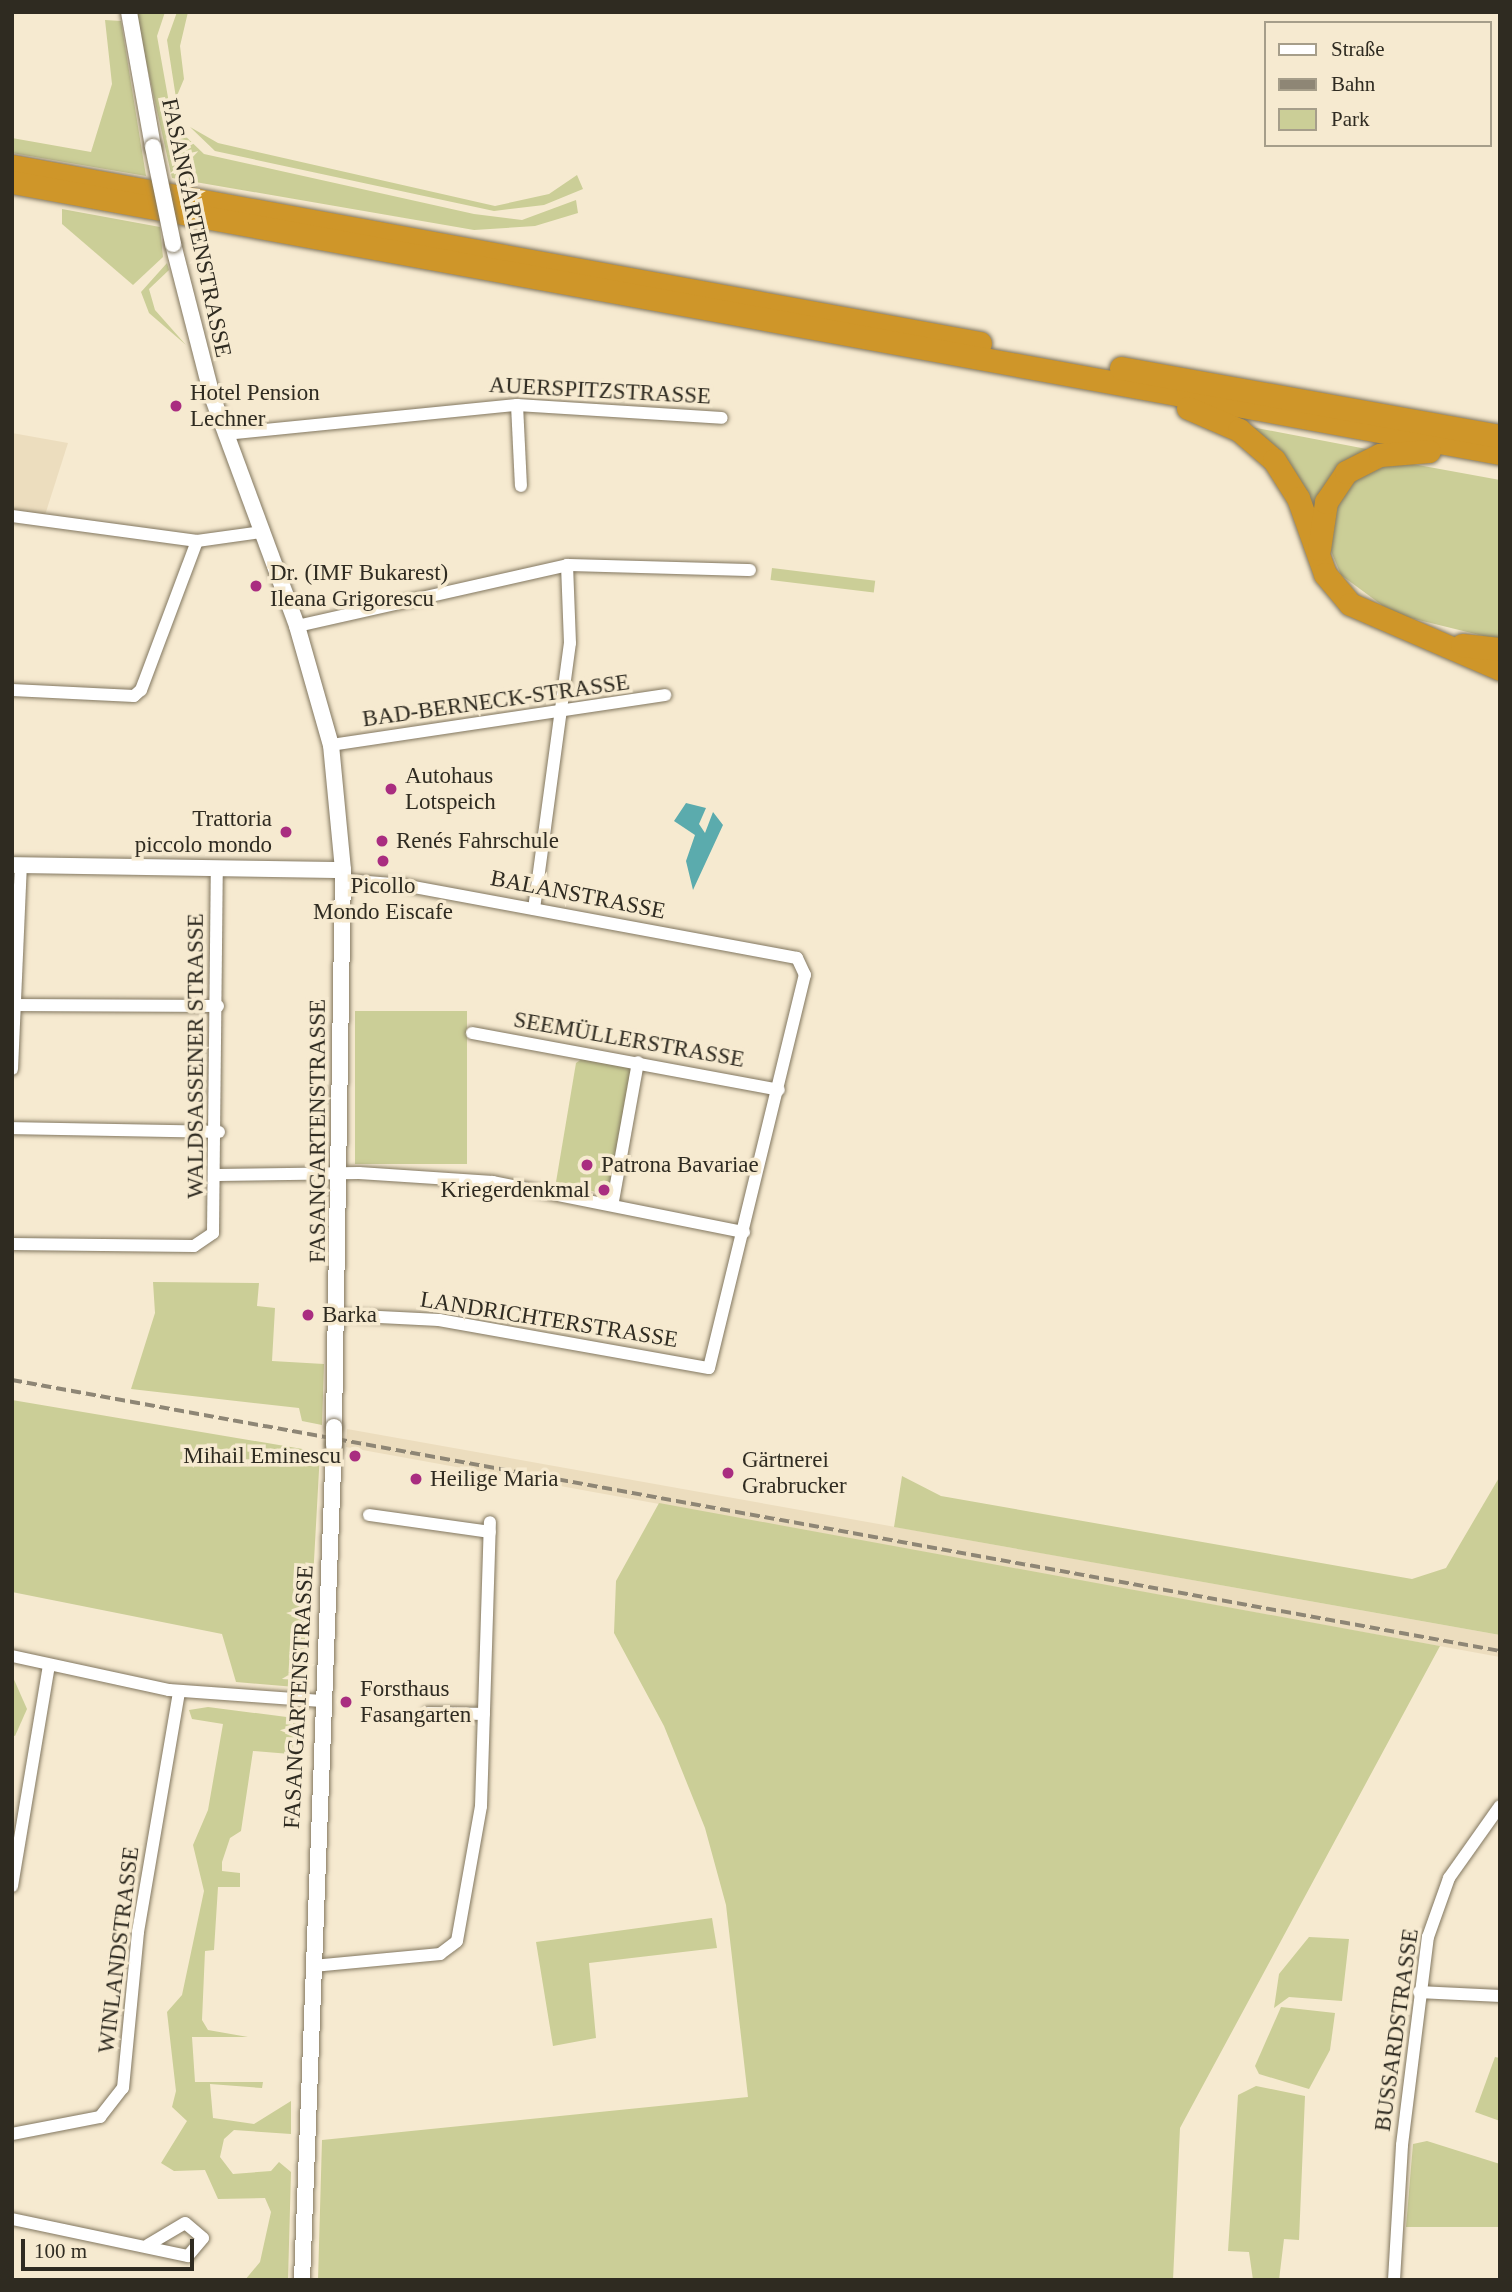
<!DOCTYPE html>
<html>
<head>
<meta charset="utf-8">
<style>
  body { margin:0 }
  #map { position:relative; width:1512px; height:2292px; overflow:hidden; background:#f6ead0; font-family:Georgia,serif }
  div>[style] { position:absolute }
  .built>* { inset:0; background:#ecddbe }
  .green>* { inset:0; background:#cbce97; transform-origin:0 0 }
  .water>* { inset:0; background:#5babad }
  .roads { filter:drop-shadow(0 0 2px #827760) drop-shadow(0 0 2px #827760) }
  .minor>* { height:12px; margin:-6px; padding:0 6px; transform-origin:6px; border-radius:6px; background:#fff }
  .tertiary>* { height:16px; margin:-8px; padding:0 8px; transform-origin:8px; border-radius:8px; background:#fff }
  .motorway>* { height:23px; margin:-11.5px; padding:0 11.5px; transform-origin:11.5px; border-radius:11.5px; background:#cf9629 }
  .rail>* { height:3.5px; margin-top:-1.75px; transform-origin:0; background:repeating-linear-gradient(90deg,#8e8675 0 10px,transparent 0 15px) }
  .bridges { filter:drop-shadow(0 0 2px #827760) drop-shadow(0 0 2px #827760) }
  .tertiary-bridge>* { height:16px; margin:-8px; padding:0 8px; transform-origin:8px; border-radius:8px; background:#fff }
  .dots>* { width:19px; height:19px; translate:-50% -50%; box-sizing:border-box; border:4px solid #f6ead0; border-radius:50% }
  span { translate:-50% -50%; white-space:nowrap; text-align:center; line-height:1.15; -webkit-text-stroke:7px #f6ead0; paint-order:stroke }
  .street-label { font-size:23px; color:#2f2b21 }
  .poi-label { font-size:23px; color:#2f2b21 }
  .left { translate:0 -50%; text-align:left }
  .right { translate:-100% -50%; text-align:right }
  .frame { position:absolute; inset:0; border:14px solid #2f2b21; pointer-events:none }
  .legend { position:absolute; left:1264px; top:21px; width:228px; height:126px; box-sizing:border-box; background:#f6ead0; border:2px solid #a69e8a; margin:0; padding:9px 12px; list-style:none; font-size:21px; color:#2f2b21 }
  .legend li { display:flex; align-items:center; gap:14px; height:35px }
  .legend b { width:35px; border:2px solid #a69e8a }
  .scale { position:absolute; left:21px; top:2239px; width:173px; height:32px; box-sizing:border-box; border:4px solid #2f2b21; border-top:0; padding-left:9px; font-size:21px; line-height:24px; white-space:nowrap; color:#2f2b21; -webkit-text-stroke:5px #f6ead0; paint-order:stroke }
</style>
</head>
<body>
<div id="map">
  <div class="built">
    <i style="clip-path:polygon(12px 433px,68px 443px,45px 515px,12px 509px)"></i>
    <i style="clip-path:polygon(347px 1429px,1500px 1635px,1500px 1657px,346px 1447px)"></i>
  </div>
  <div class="green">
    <i style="clip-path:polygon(135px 12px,165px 12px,157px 36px,169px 103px,180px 131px,204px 154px,474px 214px,522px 220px,576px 200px,578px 213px,535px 226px,474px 230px,172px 178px)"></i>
    <i style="clip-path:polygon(177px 12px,188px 12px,180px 46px,184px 79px,176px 98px,167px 40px)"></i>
    <i style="clip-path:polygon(105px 20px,121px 21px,146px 176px,12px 153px,12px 138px,91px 152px,112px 84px)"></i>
    <i style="clip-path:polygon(190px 127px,218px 143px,495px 206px,549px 194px,577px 175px,583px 189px,544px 205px,494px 211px,215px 151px)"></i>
    <i style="clip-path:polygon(62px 209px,160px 227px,163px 257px,133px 285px,62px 224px)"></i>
    <i style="clip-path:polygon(167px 263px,169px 270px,149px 289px,155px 310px,186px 345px,149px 313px,141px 292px)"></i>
    <i style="clip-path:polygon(1246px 426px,1377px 451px,1312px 525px)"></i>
    <i style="clip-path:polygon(1396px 461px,1500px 480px,1500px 640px,1394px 614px,1341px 575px,1331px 551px,1334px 507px,1352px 481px)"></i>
    <i style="left:772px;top:568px;width:104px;height:12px;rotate:7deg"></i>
    <i style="left:355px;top:1011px;width:112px;height:153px"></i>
    <i style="clip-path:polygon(586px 1056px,627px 1063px,633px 1070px,608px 1195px,556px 1182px,576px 1063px)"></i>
    <i style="clip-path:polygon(153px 1282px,259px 1283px,257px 1306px,275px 1308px,272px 1361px,324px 1364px,322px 1425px,302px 1421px,299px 1408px,131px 1389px,155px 1313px)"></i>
    <i style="clip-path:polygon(12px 1400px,320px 1452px,307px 1688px,236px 1682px,222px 1634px,12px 1592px)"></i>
    <i style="clip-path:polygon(902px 1476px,941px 1496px,1412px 1579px,1446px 1568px,1500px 1476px,1500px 1635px,894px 1527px)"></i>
    <i style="clip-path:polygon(659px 1503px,1440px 1646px,1180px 2128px,1173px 2280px,318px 2280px,322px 2140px,748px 2097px,726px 1905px,705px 1828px,664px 1726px,614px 1633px,616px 1581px)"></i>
    <i style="clip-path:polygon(12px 1675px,27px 1709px,15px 1736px,12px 1735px)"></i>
    <i style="clip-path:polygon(208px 1707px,302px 1719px,302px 1755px,253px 1751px,241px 1831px,230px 1838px,222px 1862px,222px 1871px,240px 1873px,240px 1887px,218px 1887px,214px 1950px,205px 1951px,202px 2020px,208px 2030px,248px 2037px,192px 2037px,195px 2082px,263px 2082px,262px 2088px,210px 2084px,213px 2118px,254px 2124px,291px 2101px,291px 2134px,234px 2130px,224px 2139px,220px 2157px,233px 2174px,271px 2171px,279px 2162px,291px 2172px,288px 2280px,245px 2280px,260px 2262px,271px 2212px,265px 2198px,218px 2199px,205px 2170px,174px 2171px,161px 2163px,187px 2121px,172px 2107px,176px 2091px,167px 2012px,182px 1995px,204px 1891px,193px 1845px,208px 1810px,223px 1724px,192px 1719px,189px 1710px)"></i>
    <i style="clip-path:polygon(712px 1918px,717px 1948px,589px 1963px,596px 2038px,553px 2046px,536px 1942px)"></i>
    <i style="clip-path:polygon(1309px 1937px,1349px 1939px,1342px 2001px,1289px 1997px,1274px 2008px,1279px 1974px)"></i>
    <i style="clip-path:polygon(1281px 2007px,1335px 2013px,1330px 2050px,1309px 2089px,1259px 2074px,1255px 2066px)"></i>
    <i style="clip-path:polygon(1495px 2057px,1500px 2058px,1500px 2121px,1475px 2112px)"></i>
    <i style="clip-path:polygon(1256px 2086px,1305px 2096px,1299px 2240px,1284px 2239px,1279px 2280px,1253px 2280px,1249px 2252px,1228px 2251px,1238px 2095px)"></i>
    <i style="clip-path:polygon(1427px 2141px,1500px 2164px,1500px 2227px,1406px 2227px,1413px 2144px)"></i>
  </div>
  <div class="water">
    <i style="clip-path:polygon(686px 803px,706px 808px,699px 824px,705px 833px,713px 812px,723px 825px,693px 890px,686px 861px,695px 835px,674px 821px)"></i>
  </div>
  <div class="roads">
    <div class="minor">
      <i style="left:517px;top:405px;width:81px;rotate:87.2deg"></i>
      <i style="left:225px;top:434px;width:293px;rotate:-5.7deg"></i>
      <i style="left:517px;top:405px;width:205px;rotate:3.6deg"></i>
      <i style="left:12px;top:516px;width:187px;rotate:7.7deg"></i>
      <i style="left:197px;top:541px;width:66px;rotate:-7.9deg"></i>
      <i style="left:297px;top:626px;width:277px;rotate:-12.7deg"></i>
      <i style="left:567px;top:565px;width:183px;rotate:1.6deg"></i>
      <i style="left:12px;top:690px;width:122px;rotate:2.8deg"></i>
      <i style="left:134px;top:696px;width:9px;rotate:-41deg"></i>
      <i style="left:141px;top:690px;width:159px;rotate:-69.4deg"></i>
      <i style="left:331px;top:745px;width:338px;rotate:-8.5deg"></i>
      <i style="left:534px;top:909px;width:268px;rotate:-82.3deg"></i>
      <i style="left:570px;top:643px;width:78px;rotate:-92.2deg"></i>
      <i style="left:16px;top:1005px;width:202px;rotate:0.3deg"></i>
      <i style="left:472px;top:1033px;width:312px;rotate:10.5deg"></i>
      <i style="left:12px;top:1069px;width:204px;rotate:-87.5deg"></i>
      <i style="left:12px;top:1128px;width:207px;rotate:1.1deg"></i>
      <i style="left:218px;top:1175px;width:141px;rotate:-0.8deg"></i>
      <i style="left:359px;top:1173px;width:134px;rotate:3.8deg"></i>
      <i style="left:493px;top:1182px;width:256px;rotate:11.3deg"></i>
      <i style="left:613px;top:1201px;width:141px;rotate:-79.8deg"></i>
      <i style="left:12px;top:1244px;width:182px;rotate:0.6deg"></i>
      <i style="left:194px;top:1246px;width:23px;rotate:-34deg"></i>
      <i style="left:213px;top:1233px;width:363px;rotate:-89.4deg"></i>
      <i style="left:340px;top:1315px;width:99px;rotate:2.9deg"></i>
      <i style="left:439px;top:1320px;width:274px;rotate:10.1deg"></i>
      <i style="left:709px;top:1368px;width:405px;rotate:-76.3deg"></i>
      <i style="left:805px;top:975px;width:19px;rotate:-115deg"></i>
      <i style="left:797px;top:958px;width:400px;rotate:-169.5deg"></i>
      <i style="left:404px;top:885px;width:61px;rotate:-175.3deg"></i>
      <i style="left:369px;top:1515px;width:122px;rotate:8deg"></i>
      <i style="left:12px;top:1656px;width:161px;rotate:12.2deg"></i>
      <i style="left:169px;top:1690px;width:153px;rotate:4.1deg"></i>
      <i style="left:428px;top:1713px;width:56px;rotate:1deg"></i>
      <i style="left:12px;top:1886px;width:224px;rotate:-80.5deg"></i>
      <i style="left:313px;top:1966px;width:128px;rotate:-5.4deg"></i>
      <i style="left:440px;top:1954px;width:21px;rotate:-37deg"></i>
      <i style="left:457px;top:1941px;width:137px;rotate:-79.9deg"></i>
      <i style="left:481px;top:1806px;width:284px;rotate:-88.2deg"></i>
      <i style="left:1419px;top:1992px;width:81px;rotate:2.8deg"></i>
      <i style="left:12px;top:2134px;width:90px;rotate:-10.9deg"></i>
      <i style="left:100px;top:2117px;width:37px;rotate:-52deg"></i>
      <i style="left:123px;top:2088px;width:157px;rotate:-84.5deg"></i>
      <i style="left:138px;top:1932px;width:243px;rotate:-80.3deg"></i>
      <i style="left:12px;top:2219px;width:180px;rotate:11.9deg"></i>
      <i style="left:188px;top:2256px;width:23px;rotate:-50deg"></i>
      <i style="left:203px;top:2238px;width:23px;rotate:-140deg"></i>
      <i style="left:185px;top:2223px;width:43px;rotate:149.3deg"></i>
      <i style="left:1394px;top:2280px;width:135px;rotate:-86.6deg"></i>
      <i style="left:1402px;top:2145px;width:210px;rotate:-82.9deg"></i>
      <i style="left:1428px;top:1937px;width:63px;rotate:-70.4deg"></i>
      <i style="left:1449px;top:1878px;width:88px;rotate:-54.7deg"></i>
    </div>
    <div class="tertiary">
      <i style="left:129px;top:12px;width:137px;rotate:79.9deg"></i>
      <i style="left:173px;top:244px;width:157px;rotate:75.6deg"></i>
      <i style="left:212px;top:396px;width:245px;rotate:69.7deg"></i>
      <i style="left:297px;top:626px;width:124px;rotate:74.1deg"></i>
      <i style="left:331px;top:745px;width:126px;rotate:84.5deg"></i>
      <i style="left:343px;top:870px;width:557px;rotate:90.93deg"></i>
      <i style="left:12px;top:865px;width:331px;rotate:0.9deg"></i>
      <i style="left:302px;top:2280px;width:836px;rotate:-87.81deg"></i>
    </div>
    <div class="motorway">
      <i style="left:12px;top:166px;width:984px;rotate:10.36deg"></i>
      <i style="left:12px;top:182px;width:1512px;rotate:10.32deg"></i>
      <i style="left:1121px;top:368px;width:385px;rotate:10.2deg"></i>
      <i style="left:1188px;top:408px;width:56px;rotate:23.3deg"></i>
      <i style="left:1239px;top:430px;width:46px;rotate:40.6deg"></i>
      <i style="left:1274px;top:460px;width:45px;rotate:57.7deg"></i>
      <i style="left:1298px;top:498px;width:81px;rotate:70.4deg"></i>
      <i style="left:1325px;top:574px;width:39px;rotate:50deg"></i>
      <i style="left:1350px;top:604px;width:163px;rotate:23.4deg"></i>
      <i style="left:1319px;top:549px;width:48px;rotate:-81.5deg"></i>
      <i style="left:1326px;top:502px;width:36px;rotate:-56deg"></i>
      <i style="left:1346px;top:472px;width:38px;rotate:-27deg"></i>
      <i style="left:1380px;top:455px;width:49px;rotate:-4.7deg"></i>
      <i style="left:1462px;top:645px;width:38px;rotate:6deg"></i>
    </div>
  </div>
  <div class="rail">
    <i style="left:12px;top:1380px;width:1512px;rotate:10.32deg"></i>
  </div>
  <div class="bridges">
    <div class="tertiary-bridge">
      <i style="left:153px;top:147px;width:99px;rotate:78.3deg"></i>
      <i style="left:334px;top:1445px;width:18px;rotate:-90deg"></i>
    </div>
  </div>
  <div class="dots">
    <i style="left:176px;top:406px;background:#a92d80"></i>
    <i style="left:256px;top:586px;background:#a92d80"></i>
    <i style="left:391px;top:789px;background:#a92d80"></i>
    <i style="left:286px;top:832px;background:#a92d80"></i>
    <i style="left:382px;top:841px;background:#a92d80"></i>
    <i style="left:383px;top:861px;background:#a92d80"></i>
    <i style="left:587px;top:1165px;background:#a92d80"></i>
    <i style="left:604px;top:1190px;background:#a92d80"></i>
    <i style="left:308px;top:1315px;background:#a92d80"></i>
    <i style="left:355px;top:1456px;background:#a92d80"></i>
    <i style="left:728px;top:1473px;background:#a92d80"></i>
    <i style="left:416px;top:1479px;background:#a92d80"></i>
    <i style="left:346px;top:1702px;background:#a92d80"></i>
  </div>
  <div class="street-label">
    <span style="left:196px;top:228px;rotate:78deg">FASANGARTENSTRASSE</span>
    <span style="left:600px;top:391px;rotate:3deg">AUERSPITZSTRASSE</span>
    <span style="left:496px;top:701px;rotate:-8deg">BAD-BERNECK-STRASSE</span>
    <span style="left:578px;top:895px;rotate:11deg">BALANSTRASSE</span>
    <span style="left:629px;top:1040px;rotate:10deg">SEEMÜLLERSTRASSE</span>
    <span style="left:196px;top:1056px;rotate:-90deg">WALDSASSENER STRASSE</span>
    <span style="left:318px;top:1131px;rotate:-90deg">FASANGARTENSTRASSE</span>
    <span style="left:549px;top:1320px;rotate:9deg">LANDRICHTERSTRASSE</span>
    <span style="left:299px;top:1697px;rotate:-87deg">FASANGARTENSTRASSE</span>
    <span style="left:119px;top:1950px;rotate:-83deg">WINLANDSTRASSE</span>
    <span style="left:1397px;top:2030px;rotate:-82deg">BUSSARDSTRASSE</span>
  </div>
  <div class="poi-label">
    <span class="left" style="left:190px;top:406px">Hotel Pension<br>Lechner</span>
    <span class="left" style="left:270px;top:586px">Dr. (IMF Bukarest)<br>Ileana Grigorescu</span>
    <span class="left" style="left:405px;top:789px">Autohaus<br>Lotspeich</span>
    <span class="right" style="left:272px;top:832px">Trattoria<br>piccolo mondo</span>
    <span class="left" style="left:396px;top:841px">Renés Fahrschule</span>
    <span style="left:383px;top:899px">Picollo<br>Mondo Eiscafe</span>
    <span class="left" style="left:601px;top:1165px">Patrona Bavariae</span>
    <span class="right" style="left:590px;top:1190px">Kriegerdenkmal</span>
    <span class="left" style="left:322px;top:1315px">Barka</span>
    <span class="right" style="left:341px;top:1456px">Mihail Eminescu</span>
    <span class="left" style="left:742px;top:1473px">Gärtnerei<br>Grabrucker</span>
    <span class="left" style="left:430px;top:1479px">Heilige Maria</span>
    <span class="left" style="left:360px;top:1702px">Forsthaus<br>Fasangarten</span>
  </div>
  <div class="frame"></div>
  <ul class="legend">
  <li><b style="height:9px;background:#fff"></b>Straße</li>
  <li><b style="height:9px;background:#8e8675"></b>Bahn</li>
  <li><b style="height:19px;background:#cbce97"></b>Park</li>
  </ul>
  <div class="scale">100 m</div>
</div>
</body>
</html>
